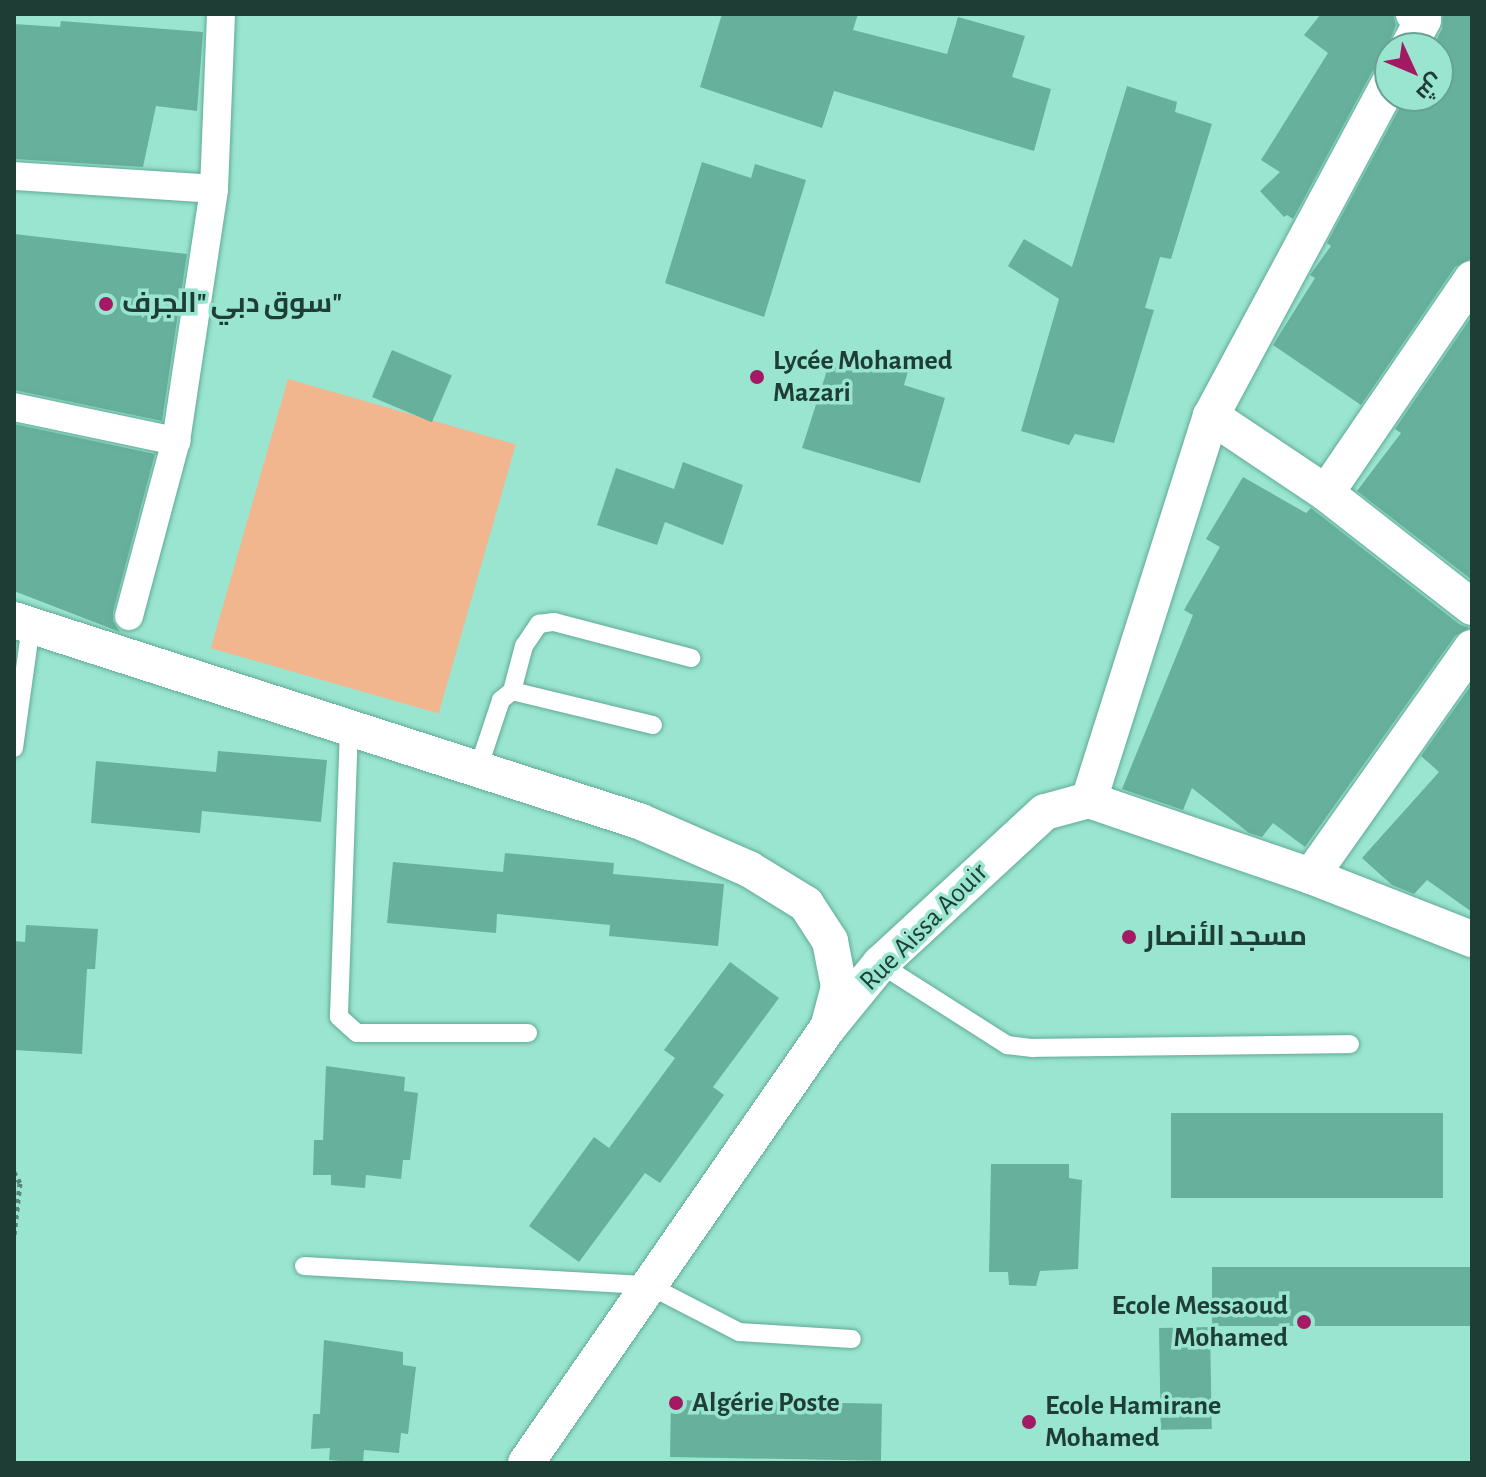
<!DOCTYPE html>
<html>
<head>
<meta charset="utf-8">
<style>
  body { margin:0 }
  #map { position:relative; width:1486px; height:1477px; overflow:hidden; background:#9ae5d0; font-family:"Alegreya Sans",Cairo,sans-serif }
  div>[style] { position:absolute }
  .green>* { inset:0; background:#f2b68e; transform-origin:0 0 }
  .building>* { inset:0; background:#66b09c; transform-origin:0 0 }
  .path>* { height:5px; margin-top:-2.5px; transform-origin:0; background:repeating-linear-gradient(90deg,#578a7c 0 4px,transparent 0 8px) }
  .roads { filter:drop-shadow(0 0 2px #61aa96) drop-shadow(0 0 2px #61aa96) }
  .service>* { height:18px; margin:-9px; padding:0 9px; transform-origin:9px; border-radius:9px; background:#fff }
  .pedestrian>* { height:28px; margin:-14px; padding:0 14px; transform-origin:14px; border-radius:14px; background:#fff }
  .minor>* { height:36px; margin:-18px; padding:0 18px; transform-origin:18px; border-radius:18px; background:#fff }
  .dots>* { width:22px; height:22px; translate:-50% -50%; box-sizing:border-box; border:4px solid #9ae5d0; border-radius:50% }
  span { translate:-50% -50%; white-space:nowrap; text-align:center; line-height:1.15; -webkit-text-stroke:7px #9ae5d0; paint-order:stroke }
  .poi-label { font-size:28px; color:#1e3d35; font-weight:700 }
  .left { translate:0 -50%; text-align:left }
  .right { translate:-100% -50%; text-align:right }
  .street-label { font-size:28px; color:#1e3d35 }
  .frame { position:absolute; inset:0; border:16px solid #1e3d35; pointer-events:none }
  .north { position:absolute; left:1374px; top:32px; width:80px; height:80px; box-sizing:border-box; background:#9ae5d0; border:2px solid #68a292; border-radius:50%; rotate:134deg; font-size:22px; font-weight:700; line-height:32px; text-align:center; color:#1e3d35 }
  .north::after { content:''; display:block; margin:auto; width:28px; height:36px; background:#a31963; clip-path:polygon(50% 0,100% 100%,50% 72%,0 100%) }
</style>
</head>
<body>
<div id="map">
  <div class="green">
    <i style="left:288px;top:379px;width:237px;height:280px;rotate:16deg"></i>
  </div>
  <div class="building">
    <i style="clip-path:polygon(722px 14px,858px 14px,853px 30px,947px 54px,958px 17px,1025px 36px,1012px 77px,1051px 89px,1034px 151px,834px 91px,822px 128px,700px 87px)"></i>
    <i style="clip-path:polygon(1321px 14px,1393px 14px,1396px 25px,1387px 48px,1390px 61px,1380px 64px,1372px 72px,1293px 219px,1287px 215px,1284px 217px,1260px 191px,1280px 172px,1261px 160px,1328px 53px,1304px 35px)"></i>
    <i style="clip-path:polygon(1443px 14px,1472px 14px,1472px 258px,1455px 267px,1361px 405px,1273px 345px,1315px 278px,1310px 275px,1331px 246px,1327px 243px,1406px 96px,1438px 96px,1438px 48px,1432px 48px,1442px 29px)"></i>
    <i style="clip-path:polygon(61px 21px,203px 32px,197px 111px,156px 106px,143px 167px,14px 159px,14px 24px,60px 27px)"></i>
    <i style="clip-path:polygon(1127px 86px,1177px 102px,1175px 112px,1212px 124px,1171px 259px,1160px 257px,1145px 308px,1154px 310px,1114px 443px,1075px 434px,1069px 445px,1021px 431px,1059px 299px,1008px 266px,1024px 239px,1072px 267px)"></i>
    <i style="clip-path:polygon(702px 162px,751px 178px,755px 164px,806px 180px,764px 317px,665px 283px)"></i>
    <i style="clip-path:polygon(14px 234px,187px 254px,162px 421px,14px 390px)"></i>
    <i style="clip-path:polygon(1472px 316px,1472px 580px,1357px 491px,1401px 433px,1395px 429px)"></i>
    <i style="left:392px;top:350px;width:65px;height:51px;rotate:23deg"></i>
    <i style="clip-path:polygon(869px 355px,909px 368px,904px 385px,945px 398px,920px 483px,802px 448px,830px 361px,865px 372px)"></i>
    <i style="clip-path:polygon(14px 424px,155px 454px,113px 612px,113px 621px,120px 632px,14px 591px)"></i>
    <i style="clip-path:polygon(683px 462px,743px 485px,723px 545px,665px 522px,657px 545px,597px 525px,616px 468px,674px 489px)"></i>
    <i style="clip-path:polygon(1243px 477px,1306px 513px,1311px 508px,1459px 624px,1469px 628px,1455px 636px,1305px 847px,1273px 823px,1262px 837px,1249px 833px,1192px 788px,1183px 810px,1122px 789px,1193px 615px,1184px 610px,1220px 547px,1206px 539px)"></i>
    <i style="clip-path:polygon(1472px 684px,1472px 912px,1427px 880px,1414px 894px,1392px 885px,1362px 858px,1439px 772px,1421px 756px)"></i>
    <i style="clip-path:polygon(218px 751px,327px 760px,321px 822px,202px 811px,200px 833px,91px 823px,96px 761px,216px 772px)"></i>
    <i style="clip-path:polygon(505px 853px,614px 863px,613px 874px,724px 884px,718px 946px,609px 936px,610px 925px,497px 914px,496px 933px,387px 923px,393px 862px,503px 872px)"></i>
    <i style="clip-path:polygon(26px 925px,98px 929px,95px 969px,87px 969px,82px 1054px,14px 1050px,14px 941px,25px 942px)"></i>
    <i style="clip-path:polygon(730px 962px,779px 998px,713px 1087px,724px 1095px,660px 1183px,645px 1173px,579px 1262px,529px 1226px,594px 1137px,609px 1148px,675px 1058px,664px 1050px)"></i>
    <i style="clip-path:polygon(326px 1066px,405px 1077px,404px 1091px,418px 1093px,410px 1160px,403px 1160px,401px 1179px,366px 1175px,365px 1188px,331px 1185px,331px 1175px,313px 1175px,314px 1140px,323px 1140px)"></i>
    <i style="left:1443px;top:1113px;width:85px;height:272px;rotate:90deg"></i>
    <i style="clip-path:polygon(991px 1164px,1069px 1164px,1069px 1178px,1082px 1180px,1078px 1269px,1040px 1271px,1036px 1286px,1009px 1285px,1008px 1272px,989px 1272px)"></i>
    <i style="left:1472px;top:1267px;width:59px;height:260px;rotate:90deg"></i>
    <i style="left:1210px;top:1327px;width:102px;height:51px;rotate:89deg"></i>
    <i style="clip-path:polygon(324px 1340px,403px 1352px,403px 1365px,416px 1367px,408px 1434px,401px 1433px,399px 1453px,364px 1450px,363px 1463px,329px 1460px,330px 1448px,311px 1449px,313px 1414px,320px 1414px)"></i>
    <i style="left:671px;top:1400px;width:211px;height:57px;rotate:1deg"></i>
  </div>
  <div class="path">
    <i style="left:14px;top:1172px;width:13px;rotate:61deg"></i>
    <i style="left:20px;top:1183px;width:53px;rotate:96.5deg"></i>
  </div>
  <div class="roads">
    <div class="service">
      <i style="left:512px;top:691px;width:47px;rotate:-75.1deg"></i>
      <i style="left:524px;top:646px;width:27px;rotate:-56deg"></i>
      <i style="left:539px;top:624px;width:15px;rotate:-8deg"></i>
      <i style="left:554px;top:622px;width:142px;rotate:14.7deg"></i>
      <i style="left:349px;top:728px;width:289px;rotate:92deg"></i>
      <i style="left:339px;top:1017px;width:24px;rotate:42deg"></i>
      <i style="left:357px;top:1033px;width:171px"></i>
      <i style="left:14px;top:748px;width:123px;rotate:-82.1deg"></i>
      <i style="left:478px;top:769px;width:73px;rotate:-71.6deg"></i>
      <i style="left:501px;top:700px;width:14px;rotate:-39deg"></i>
      <i style="left:512px;top:691px;width:145px;rotate:13.6deg"></i>
      <i style="left:880px;top:964px;width:151px;rotate:32.5deg"></i>
      <i style="left:1007px;top:1045px;width:26px;rotate:7deg"></i>
      <i style="left:1033px;top:1048px;width:317px;rotate:-0.7deg"></i>
      <i style="left:304px;top:1266px;width:345px;rotate:3.2deg"></i>
      <i style="left:648px;top:1285px;width:102px;rotate:27.3deg"></i>
      <i style="left:739px;top:1332px;width:113px;rotate:3.5deg"></i>
    </div>
    <div class="pedestrian">
      <i style="left:14px;top:176px;width:200px;rotate:3.7deg"></i>
      <i style="left:14px;top:407px;width:166px;rotate:11.9deg"></i>
      <i style="left:129px;top:616px;width:181px;rotate:-75deg"></i>
      <i style="left:176px;top:441px;width:255px;rotate:-81.4deg"></i>
      <i style="left:214px;top:189px;width:175px;rotate:-87.7deg"></i>
    </div>
    <div class="minor">
      <i style="left:1408px;top:48px;width:32px;rotate:-62deg"></i>
      <i style="left:1423px;top:20px;width:11px;rotate:-146deg"></i>
      <i style="left:1211px;top:416px;width:138px;rotate:33.8deg"></i>
      <i style="left:1326px;top:493px;width:185px;rotate:38deg"></i>
      <i style="left:1326px;top:493px;width:259px;rotate:-55.7deg"></i>
      <i style="left:14px;top:620px;width:657px;rotate:17.83deg"></i>
      <i style="left:639px;top:821px;width:120px;rotate:23.6deg"></i>
      <i style="left:749px;top:869px;width:67px;rotate:31.6deg"></i>
      <i style="left:806px;top:904px;width:44px;rotate:57deg"></i>
      <i style="left:830px;top:941px;width:47px;rotate:78.9deg"></i>
      <i style="left:839px;top:987px;width:38px;rotate:105deg"></i>
      <i style="left:1089px;top:800px;width:403px;rotate:-72.4deg"></i>
      <i style="left:1211px;top:416px;width:379px;rotate:-61.8deg"></i>
      <i style="left:1311px;top:876px;width:279px;rotate:-54.8deg"></i>
      <i style="left:526px;top:1463px;width:528px;rotate:-55.26deg"></i>
      <i style="left:827px;top:1029px;width:84px;rotate:-50.8deg"></i>
      <i style="left:880px;top:964px;width:224px;rotate:-42.7deg"></i>
      <i style="left:1045px;top:812px;width:46px;rotate:-15.3deg"></i>
      <i style="left:1089px;top:800px;width:235px;rotate:18.9deg"></i>
      <i style="left:1311px;top:876px;width:173px;rotate:21.4deg"></i>
    </div>
  </div>
  <div class="dots">
    <i style="left:106px;top:304px;background:#a31963"></i>
    <i style="left:757px;top:377px;background:#a31963"></i>
    <i style="left:1129px;top:937px;background:#a31963"></i>
    <i style="left:1304px;top:1322px;background:#a31963"></i>
    <i style="left:676px;top:1403px;background:#a31963"></i>
    <i style="left:1029px;top:1422px;background:#a31963"></i>
  </div>
  <div class="poi-label">
    <span class="left" style="left:122px;top:304px">سوق دبي "الجرف"</span>
    <span class="left" style="left:773px;top:377px">Lycée Mohamed<br>Mazari</span>
    <span class="left" style="left:1145px;top:937px">مسجد الأنصار</span>
    <span class="right" style="left:1288px;top:1322px">Ecole Messaoud<br>Mohamed</span>
    <span class="left" style="left:692px;top:1403px">Algérie Poste</span>
    <span class="left" style="left:1045px;top:1422px">Ecole Hamirane<br>Mohamed</span>
  </div>
  <div class="street-label">
    <span style="left:924px;top:927px;rotate:-45deg">Rue Aissa Aouir</span>
  </div>
  <div class="frame"></div>
  <div class="north">ش</div>
</div>
</body>
</html>
